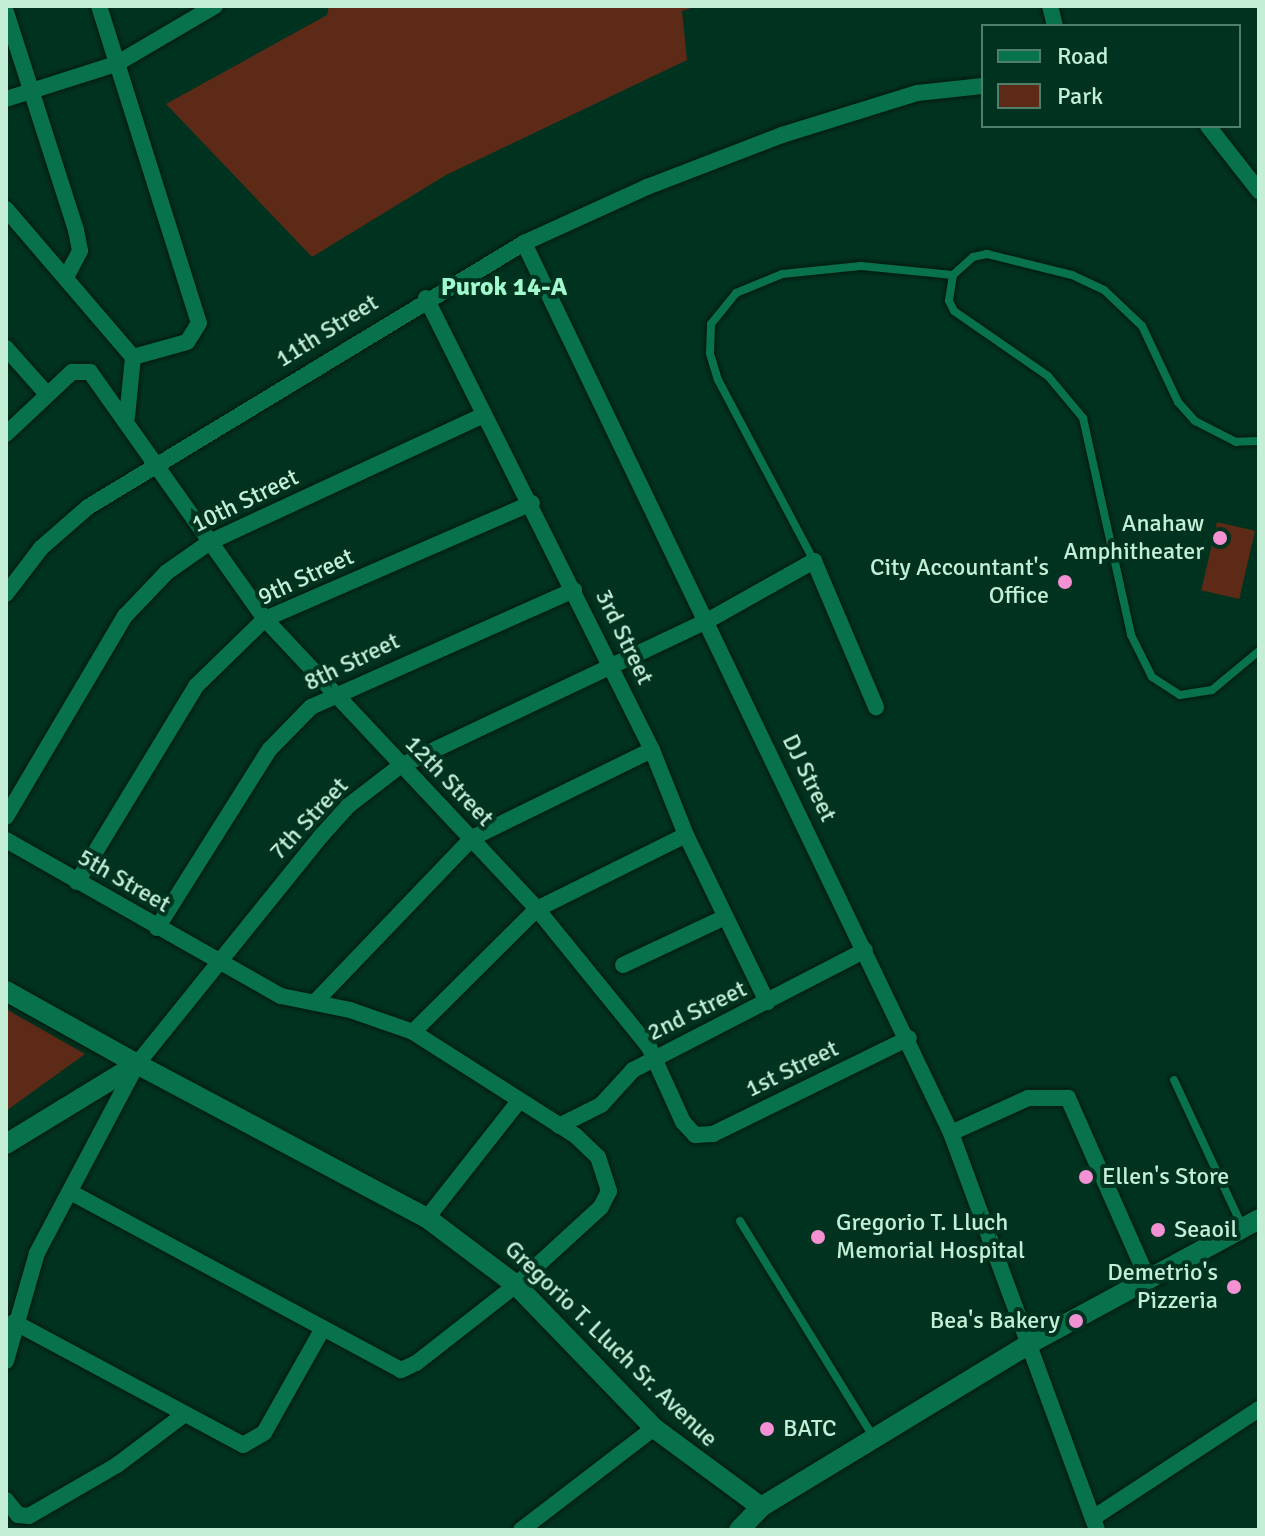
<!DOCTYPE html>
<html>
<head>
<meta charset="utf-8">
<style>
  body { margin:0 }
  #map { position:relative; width:1265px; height:1536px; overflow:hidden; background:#00331f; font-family:Signika,sans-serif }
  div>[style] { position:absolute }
  .green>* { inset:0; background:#5c2a17; transform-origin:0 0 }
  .roads { filter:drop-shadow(0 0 2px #00180c) drop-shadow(0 0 2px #00180c) }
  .service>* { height:8px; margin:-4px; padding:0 4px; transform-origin:4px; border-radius:4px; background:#07724c }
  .minor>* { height:16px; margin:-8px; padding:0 8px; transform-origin:8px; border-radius:8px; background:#07724c }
  .tertiary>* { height:20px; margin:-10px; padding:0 10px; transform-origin:10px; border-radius:10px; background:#07724c }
  .secondary>* { height:20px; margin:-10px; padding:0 10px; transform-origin:10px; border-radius:10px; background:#07724c }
  .dots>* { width:22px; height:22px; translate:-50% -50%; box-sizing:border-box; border:4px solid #00331f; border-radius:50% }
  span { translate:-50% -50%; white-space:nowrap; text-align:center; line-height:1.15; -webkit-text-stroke:8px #00331f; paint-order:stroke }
  .street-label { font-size:24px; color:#c5eed7 }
  .poi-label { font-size:24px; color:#c5eed7 }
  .right { translate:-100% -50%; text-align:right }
  .left { translate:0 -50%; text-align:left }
  .neighbourhood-label { font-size:26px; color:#a1facd; font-weight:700 }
  .frame { position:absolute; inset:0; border:8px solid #c5eed7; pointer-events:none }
  .legend { position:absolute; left:981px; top:24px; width:260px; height:104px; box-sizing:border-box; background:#00331f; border:2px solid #4f7e69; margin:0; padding:10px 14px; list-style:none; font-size:24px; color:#c5eed7 }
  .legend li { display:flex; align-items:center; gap:16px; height:40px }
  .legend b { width:40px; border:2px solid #4f7e69 }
</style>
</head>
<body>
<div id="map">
  <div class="green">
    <i style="clip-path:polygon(329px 6px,697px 6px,682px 11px,687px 60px,446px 175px,312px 257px,166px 104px,327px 15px)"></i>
    <i style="left:1217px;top:522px;width:39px;height:70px;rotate:13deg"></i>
    <i style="clip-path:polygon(6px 1009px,85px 1054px,6px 1111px)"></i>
  </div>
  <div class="roads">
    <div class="service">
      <i style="left:1259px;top:441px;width:23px;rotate:178deg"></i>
      <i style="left:1236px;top:442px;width:46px;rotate:-152.9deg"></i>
      <i style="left:1195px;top:421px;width:25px;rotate:-132deg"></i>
      <i style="left:1178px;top:402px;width:84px;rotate:-115.3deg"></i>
      <i style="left:1142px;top:326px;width:52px;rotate:-136.5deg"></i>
      <i style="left:1104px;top:290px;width:35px;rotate:-155deg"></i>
      <i style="left:1072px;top:275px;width:88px;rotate:-166.1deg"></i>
      <i style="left:987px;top:254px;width:14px;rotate:168deg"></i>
      <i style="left:973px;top:257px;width:27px;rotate:138deg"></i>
      <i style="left:953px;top:275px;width:26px;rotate:99deg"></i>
      <i style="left:949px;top:301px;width:11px;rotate:63deg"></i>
      <i style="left:954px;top:311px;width:114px;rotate:34.7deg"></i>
      <i style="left:1048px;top:376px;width:55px;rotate:50.2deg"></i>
      <i style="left:1083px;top:418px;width:222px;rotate:77.5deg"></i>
      <i style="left:1131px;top:635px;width:47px;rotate:63.4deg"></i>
      <i style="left:1152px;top:677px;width:33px;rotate:33deg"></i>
      <i style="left:1180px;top:695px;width:32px;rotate:-9deg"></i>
      <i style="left:1212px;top:690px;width:61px;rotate:-39.7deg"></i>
      <i style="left:814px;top:561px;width:205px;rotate:-117.9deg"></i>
      <i style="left:718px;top:380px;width:28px;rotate:-107deg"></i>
      <i style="left:710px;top:353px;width:29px;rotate:-88deg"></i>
      <i style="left:711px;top:324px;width:40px;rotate:-51deg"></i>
      <i style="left:736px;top:293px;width:50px;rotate:-22.4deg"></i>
      <i style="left:782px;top:274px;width:79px;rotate:-5.8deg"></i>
      <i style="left:861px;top:266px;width:92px;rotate:5.6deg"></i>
      <i style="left:1174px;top:1080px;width:163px;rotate:65deg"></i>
      <i style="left:740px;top:1221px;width:255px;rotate:58.3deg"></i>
    </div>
    <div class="minor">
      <i style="left:99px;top:6px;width:332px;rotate:72.5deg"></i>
      <i style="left:199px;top:323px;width:22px;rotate:122deg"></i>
      <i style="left:187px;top:342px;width:56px;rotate:164.5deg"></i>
      <i style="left:1050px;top:6px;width:21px;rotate:76deg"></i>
      <i style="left:6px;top:12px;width:229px;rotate:72.2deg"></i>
      <i style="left:76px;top:230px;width:21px;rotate:79deg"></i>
      <i style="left:80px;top:251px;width:30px;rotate:118deg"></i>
      <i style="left:6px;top:99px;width:115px;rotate:-17.7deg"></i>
      <i style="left:116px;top:64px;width:115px;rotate:-30.4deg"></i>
      <i style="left:1208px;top:126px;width:83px;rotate:51.9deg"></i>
      <i style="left:6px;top:209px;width:195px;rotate:49.4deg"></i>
      <i style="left:133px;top:357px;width:60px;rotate:95.7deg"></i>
      <i style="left:524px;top:243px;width:987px;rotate:64.37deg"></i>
      <i style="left:951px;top:1133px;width:423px;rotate:69.8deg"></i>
      <i style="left:426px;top:298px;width:505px;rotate:63.43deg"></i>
      <i style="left:652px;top:750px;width:92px;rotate:68.2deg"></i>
      <i style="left:686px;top:835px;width:186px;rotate:64.1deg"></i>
      <i style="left:6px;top:348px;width:60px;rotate:48.4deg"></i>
      <i style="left:6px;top:434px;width:91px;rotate:-43.2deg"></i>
      <i style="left:72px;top:372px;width:18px"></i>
      <i style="left:90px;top:372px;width:303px;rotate:54.7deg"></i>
      <i style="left:265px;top:619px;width:398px;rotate:46.8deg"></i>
      <i style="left:537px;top:909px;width:178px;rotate:50.9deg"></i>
      <i style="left:649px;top:1047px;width:82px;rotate:65.6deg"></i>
      <i style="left:683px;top:1122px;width:18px;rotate:47deg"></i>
      <i style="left:695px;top:1135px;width:18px;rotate:-3deg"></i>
      <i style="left:713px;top:1134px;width:218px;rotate:-26.1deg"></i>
      <i style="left:6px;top:594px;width:58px;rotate:-52.7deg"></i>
      <i style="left:41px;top:548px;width:62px;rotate:-41.1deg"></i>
      <i style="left:88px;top:507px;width:510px;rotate:-31.2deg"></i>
      <i style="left:524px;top:243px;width:135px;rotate:-24.5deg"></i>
      <i style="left:647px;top:187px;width:145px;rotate:-21.1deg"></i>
      <i style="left:782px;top:135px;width:141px;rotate:-17.3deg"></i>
      <i style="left:917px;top:93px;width:66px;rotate:-6.1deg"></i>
      <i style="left:6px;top:817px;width:234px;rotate:-59.4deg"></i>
      <i style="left:125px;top:616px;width:61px;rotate:-46.3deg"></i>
      <i style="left:167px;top:572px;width:52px;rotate:-34.9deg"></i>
      <i style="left:210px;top:542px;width:301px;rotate:-24.9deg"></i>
      <i style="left:6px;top:840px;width:316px;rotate:29.6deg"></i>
      <i style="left:281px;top:996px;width:70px;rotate:11.5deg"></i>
      <i style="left:350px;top:1010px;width:67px;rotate:19.2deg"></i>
      <i style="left:413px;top:1032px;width:193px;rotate:32.5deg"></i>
      <i style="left:576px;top:1136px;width:30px;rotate:44deg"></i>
      <i style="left:598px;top:1157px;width:36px;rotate:72deg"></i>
      <i style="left:609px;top:1191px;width:18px;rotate:117deg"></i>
      <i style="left:601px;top:1207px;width:115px;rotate:137.5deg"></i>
      <i style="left:516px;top:1285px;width:127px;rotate:142deg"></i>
      <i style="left:416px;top:1363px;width:17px;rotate:155deg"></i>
      <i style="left:401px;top:1370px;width:375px;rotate:-151.7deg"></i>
      <i style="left:77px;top:882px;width:229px;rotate:-58.7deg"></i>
      <i style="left:196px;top:686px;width:96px;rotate:-44.2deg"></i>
      <i style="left:265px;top:619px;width:291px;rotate:-23.5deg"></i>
      <i style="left:157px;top:928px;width:210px;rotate:-57.8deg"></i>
      <i style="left:269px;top:750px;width:60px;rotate:-45.7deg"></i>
      <i style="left:311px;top:707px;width:288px;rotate:-24deg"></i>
      <i style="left:623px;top:965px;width:113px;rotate:-25.2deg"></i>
      <i style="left:315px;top:1002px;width:227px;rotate:-46.2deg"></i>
      <i style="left:472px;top:838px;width:200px;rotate:-26.1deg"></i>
      <i style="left:413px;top:1032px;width:175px;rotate:-44.8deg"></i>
      <i style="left:537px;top:909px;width:166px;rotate:-26.4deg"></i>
      <i style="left:559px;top:1126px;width:47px;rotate:-26.6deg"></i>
      <i style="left:601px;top:1105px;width:47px;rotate:-47.6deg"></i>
      <i style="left:633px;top:1070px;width:261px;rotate:-27.3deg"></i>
      <i style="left:951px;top:1133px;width:85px;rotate:-24.4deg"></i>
      <i style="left:1028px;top:1098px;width:40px"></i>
      <i style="left:1068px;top:1098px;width:196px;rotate:66.2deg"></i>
      <i style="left:427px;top:1218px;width:149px;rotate:-51.8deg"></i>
      <i style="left:14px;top:1322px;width:260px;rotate:28.2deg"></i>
      <i style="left:243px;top:1445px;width:24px;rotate:-30deg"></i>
      <i style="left:264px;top:1433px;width:118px;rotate:-60.6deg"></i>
      <i style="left:6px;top:1361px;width:112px;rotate:-74deg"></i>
      <i style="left:37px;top:1253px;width:214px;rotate:-62.1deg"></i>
      <i style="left:137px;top:1064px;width:294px;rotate:-51.1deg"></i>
      <i style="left:322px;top:835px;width:39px;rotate:-48deg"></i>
      <i style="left:348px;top:806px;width:66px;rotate:-37.6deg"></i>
      <i style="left:400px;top:766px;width:340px;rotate:-25.3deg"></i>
      <i style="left:707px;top:621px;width:123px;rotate:-29.3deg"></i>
      <i style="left:814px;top:561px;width:159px;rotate:67deg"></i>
      <i style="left:6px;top:1500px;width:19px;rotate:51deg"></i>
      <i style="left:18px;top:1515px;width:11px;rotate:5deg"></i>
      <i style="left:29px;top:1516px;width:102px;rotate:-30.1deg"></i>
      <i style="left:117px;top:1465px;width:85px;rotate:-36.9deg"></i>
      <i style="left:1093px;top:1518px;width:199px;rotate:-33.3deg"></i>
      <i style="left:521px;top:1530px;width:168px;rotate:-37.5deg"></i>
    </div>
    <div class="tertiary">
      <i style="left:6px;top:991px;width:150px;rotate:29.1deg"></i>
      <i style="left:739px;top:1530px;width:32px;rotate:-46deg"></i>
    </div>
    <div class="secondary">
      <i style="left:6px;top:1144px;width:153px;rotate:-31.4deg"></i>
      <i style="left:137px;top:1064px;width:328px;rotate:28deg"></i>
      <i style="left:427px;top:1218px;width:111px;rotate:37deg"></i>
      <i style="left:516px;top:1285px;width:199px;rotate:46deg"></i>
      <i style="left:654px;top:1428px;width:133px;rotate:36.4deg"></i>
      <i style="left:761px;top:1507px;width:314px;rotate:-31.3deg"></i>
      <i style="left:1029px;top:1344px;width:262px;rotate:-28.5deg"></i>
    </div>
  </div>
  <div class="dots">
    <i style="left:1220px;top:538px;background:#f491d3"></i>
    <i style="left:1065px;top:582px;background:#f491d3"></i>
    <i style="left:1086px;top:1177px;background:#f491d3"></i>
    <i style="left:1158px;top:1230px;background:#f491d3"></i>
    <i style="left:818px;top:1237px;background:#f491d3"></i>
    <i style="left:1234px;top:1287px;background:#f491d3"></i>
    <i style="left:1076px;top:1321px;background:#f491d3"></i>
    <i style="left:767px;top:1429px;background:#f491d3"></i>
  </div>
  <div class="street-label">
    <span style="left:327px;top:331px;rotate:-32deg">11th Street</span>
    <span style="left:245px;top:501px;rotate:-26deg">10th Street</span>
    <span style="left:306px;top:577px;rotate:-25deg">9th Street</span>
    <span style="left:624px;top:637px;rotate:64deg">3rd Street</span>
    <span style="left:352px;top:662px;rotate:-26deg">8th Street</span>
    <span style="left:809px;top:778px;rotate:64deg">DJ Street</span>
    <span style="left:449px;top:781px;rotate:46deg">12th Street</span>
    <span style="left:309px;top:819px;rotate:-47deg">7th Street</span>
    <span style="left:124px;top:881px;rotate:30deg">5th Street</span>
    <span style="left:697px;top:1011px;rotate:-26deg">2nd Street</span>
    <span style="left:792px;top:1069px;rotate:-26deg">1st Street</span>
    <span style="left:611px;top:1344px;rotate:44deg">Gregorio T. Lluch Sr. Avenue</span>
  </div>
  <div class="poi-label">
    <span class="right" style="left:1204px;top:538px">Anahaw<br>Amphitheater</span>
    <span class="right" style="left:1049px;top:582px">City Accountant's<br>Office</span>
    <span class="left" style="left:1102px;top:1177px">Ellen's Store</span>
    <span class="left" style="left:836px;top:1237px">Gregorio T. Lluch<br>Memorial Hospital</span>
    <span class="left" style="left:1174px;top:1230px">Seaoil</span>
    <span class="right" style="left:1218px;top:1287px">Demetrio's<br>Pizzeria</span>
    <span class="right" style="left:1060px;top:1321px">Bea's Bakery</span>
    <span class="left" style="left:783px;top:1429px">BATC</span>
  </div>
  <div class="neighbourhood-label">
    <span style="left:504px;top:288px">Purok 14-A</span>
  </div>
  <div class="frame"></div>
  <ul class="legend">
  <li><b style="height:10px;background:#07724c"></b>Road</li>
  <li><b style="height:22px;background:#5c2a17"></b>Park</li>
  </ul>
</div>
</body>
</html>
